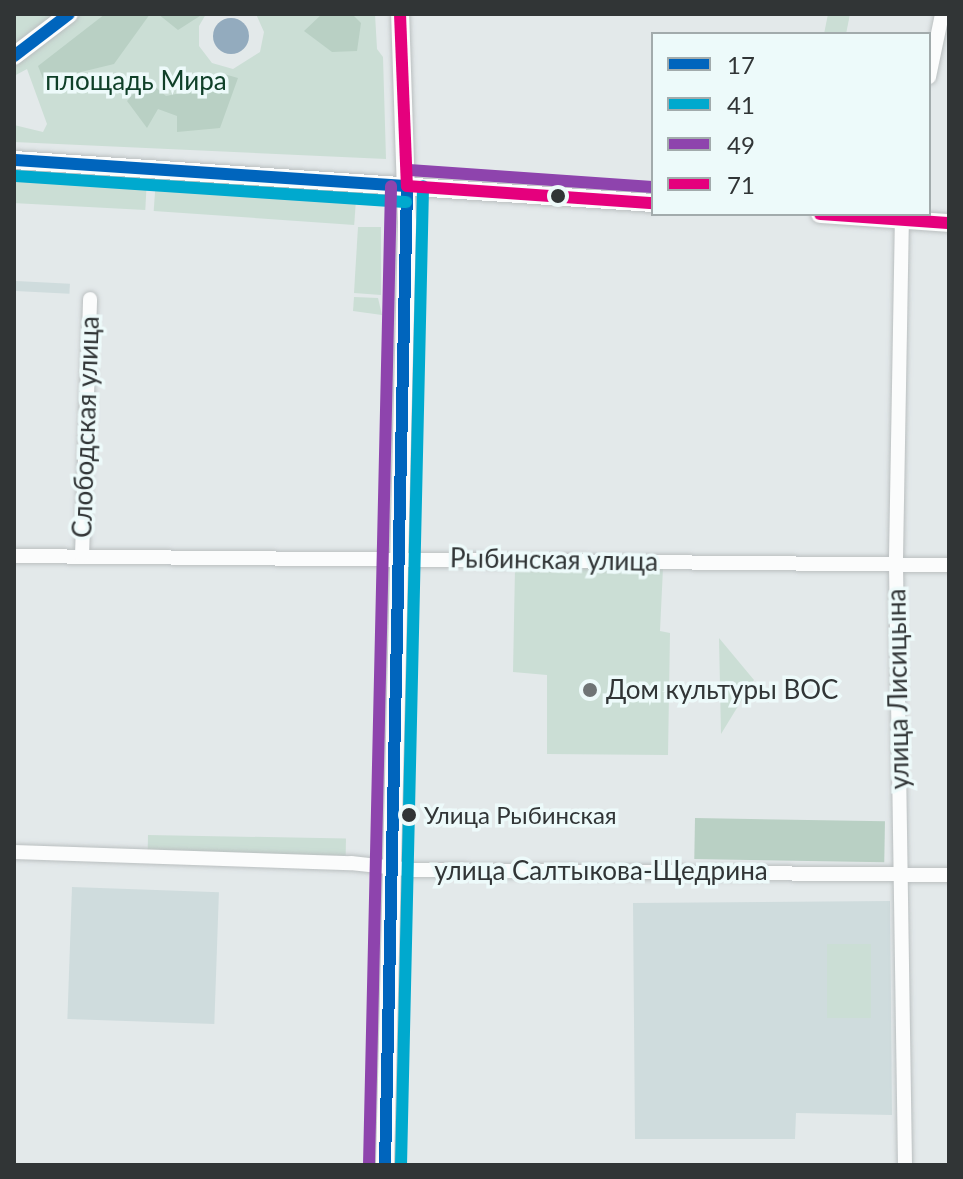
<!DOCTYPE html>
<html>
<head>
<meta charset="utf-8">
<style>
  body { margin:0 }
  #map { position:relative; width:963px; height:1179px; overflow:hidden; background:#e3e9ea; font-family:Lato,sans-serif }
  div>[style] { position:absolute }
  .built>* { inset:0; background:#cfdcdd; transform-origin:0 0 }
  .green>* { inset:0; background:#cbded5; transform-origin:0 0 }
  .forest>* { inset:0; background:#b9d0c4; transform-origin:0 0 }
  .water>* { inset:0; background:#93abbe }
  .round { border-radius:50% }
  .roads { filter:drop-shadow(0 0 2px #babfc0) drop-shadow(0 0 2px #babfc0) }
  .minor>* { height:14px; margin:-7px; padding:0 7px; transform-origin:7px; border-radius:7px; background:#fbfcfc }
  .secondary>* { height:18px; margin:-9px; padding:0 9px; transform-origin:9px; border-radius:9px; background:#fbfcfc }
  .bus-1>* { height:12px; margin:-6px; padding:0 6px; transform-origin:6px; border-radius:6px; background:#0065bd }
  .bus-2>* { height:12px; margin:-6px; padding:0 6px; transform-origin:6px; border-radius:6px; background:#00a9ce }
  .bus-3>* { height:12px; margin:-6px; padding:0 6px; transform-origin:6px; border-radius:6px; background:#8e44ad }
  .bus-4>* { height:12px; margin:-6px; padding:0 6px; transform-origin:6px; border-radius:6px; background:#e5007d }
  .dots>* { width:22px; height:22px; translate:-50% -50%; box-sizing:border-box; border:4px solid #edfafa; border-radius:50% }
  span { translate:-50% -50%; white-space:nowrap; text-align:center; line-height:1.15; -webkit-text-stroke:7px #edfafa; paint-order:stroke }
  .bus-label { font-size:24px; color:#313536 }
  .left { translate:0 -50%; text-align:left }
  .park-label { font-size:26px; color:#0f4029 }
  .street-label { font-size:26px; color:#313536 }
  .poi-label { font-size:26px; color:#313536 }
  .frame { position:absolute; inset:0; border:16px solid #313536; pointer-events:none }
  .legend { position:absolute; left:651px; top:32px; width:280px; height:184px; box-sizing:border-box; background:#edfafa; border:2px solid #a2abac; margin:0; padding:10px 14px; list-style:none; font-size:24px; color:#313536 }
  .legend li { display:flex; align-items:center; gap:16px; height:40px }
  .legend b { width:40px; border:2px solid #a2abac }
</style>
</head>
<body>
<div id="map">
  <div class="built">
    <i style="left:16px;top:281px;width:54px;height:10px;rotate:3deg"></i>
    <i style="left:72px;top:887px;width:147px;height:132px;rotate:2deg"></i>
    <i style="clip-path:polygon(890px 901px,892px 1115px,796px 1113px,795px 1139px,635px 1139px,633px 903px)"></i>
  </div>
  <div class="green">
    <i style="clip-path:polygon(16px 14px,56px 14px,14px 46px)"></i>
    <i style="clip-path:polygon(82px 14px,206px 14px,199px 26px,199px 46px,212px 63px,233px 69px,260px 52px,264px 32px,256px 14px,375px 14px,377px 49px,383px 57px,386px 159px,14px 142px,14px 125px,43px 132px,47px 124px,27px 69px,14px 76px,14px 66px)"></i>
    <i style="clip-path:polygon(828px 14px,850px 14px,846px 34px,824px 34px)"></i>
    <i style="left:14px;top:174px;width:133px;height:29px;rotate:3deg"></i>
    <i style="left:156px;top:178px;width:201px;height:33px;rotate:4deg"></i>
    <i style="clip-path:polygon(358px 227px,381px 227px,381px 295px,354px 293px)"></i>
    <i style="clip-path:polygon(354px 297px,378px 298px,382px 315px,353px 311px)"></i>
    <i style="clip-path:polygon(515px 568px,663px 568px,660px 631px,670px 633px,668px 755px,547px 754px,547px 675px,513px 672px)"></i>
    <i style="clip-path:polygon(719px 638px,754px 680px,721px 734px)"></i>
    <i style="left:148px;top:835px;width:198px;height:17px;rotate:1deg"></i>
    <i style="left:827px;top:944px;width:44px;height:74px"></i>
  </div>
  <div class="forest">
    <i style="clip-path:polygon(105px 14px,150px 14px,114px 64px,44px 81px,38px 66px)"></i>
    <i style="clip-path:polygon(158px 14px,203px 14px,178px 30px)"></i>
    <i style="clip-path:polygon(322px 14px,352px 14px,361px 23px,357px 51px,332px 52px,304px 31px)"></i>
    <i style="clip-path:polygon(224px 74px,238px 78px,220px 128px,177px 132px,177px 116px,158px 109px,147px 128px,127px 101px,146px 79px,166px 96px,200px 89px)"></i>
    <i style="left:695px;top:818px;width:190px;height:41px;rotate:1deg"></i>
  </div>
  <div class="water">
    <i class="round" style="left:213px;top:18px;width:36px;height:36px"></i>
  </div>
  <div class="roads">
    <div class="minor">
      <i style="left:929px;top:77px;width:64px;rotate:-78.3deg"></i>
      <i style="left:902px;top:214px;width:351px;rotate:91deg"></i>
      <i style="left:896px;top:565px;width:600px;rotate:89.14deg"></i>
      <i style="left:14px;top:556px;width:935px;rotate:0.55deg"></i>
      <i style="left:82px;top:556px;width:257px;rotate:-88.2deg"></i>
      <i style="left:14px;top:852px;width:337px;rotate:1.9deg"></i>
      <i style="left:351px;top:863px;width:62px;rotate:6.4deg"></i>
      <i style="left:413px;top:870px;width:536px;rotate:0.53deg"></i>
    </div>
    <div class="secondary">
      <i style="left:14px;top:56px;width:69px;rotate:-37.4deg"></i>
      <i style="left:14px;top:160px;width:640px;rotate:3.85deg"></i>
      <i style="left:820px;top:214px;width:129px;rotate:4deg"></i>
      <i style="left:385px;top:1165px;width:943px;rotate:-88.66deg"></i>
      <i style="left:407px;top:222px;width:208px;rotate:-91.9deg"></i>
    </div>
  </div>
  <div class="bus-1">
    <i style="left:14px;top:56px;width:69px;rotate:-37.4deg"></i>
    <i style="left:14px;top:160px;width:394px;rotate:3.8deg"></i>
    <i style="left:385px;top:1165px;width:979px;rotate:-88.71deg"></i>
  </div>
  <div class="bus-2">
    <i style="left:14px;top:176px;width:393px;rotate:3.8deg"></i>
    <i style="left:401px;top:1165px;width:979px;rotate:-88.71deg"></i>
  </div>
  <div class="bus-3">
    <i style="left:408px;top:170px;width:246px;rotate:4deg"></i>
    <i style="left:369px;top:1165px;width:979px;rotate:-88.71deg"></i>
  </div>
  <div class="bus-4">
    <i style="left:400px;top:14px;width:172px;rotate:87.7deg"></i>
    <i style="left:407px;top:186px;width:247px;rotate:4deg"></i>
    <i style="left:820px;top:214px;width:129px;rotate:4deg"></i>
  </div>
  <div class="dots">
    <i style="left:558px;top:196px;background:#313536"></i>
    <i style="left:590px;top:690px;background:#6f7475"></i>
    <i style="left:409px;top:815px;background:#313536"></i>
  </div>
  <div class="bus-label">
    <span class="left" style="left:424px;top:815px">Улица Рыбинская</span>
  </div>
  <div class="park-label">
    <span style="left:136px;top:81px">площадь Мира</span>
  </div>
  <div class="street-label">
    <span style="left:86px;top:427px;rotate:-88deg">Слободская улица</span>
    <span style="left:554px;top:560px;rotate:1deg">Рыбинская улица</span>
    <span style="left:898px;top:689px;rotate:-91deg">улица Лисицына</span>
    <span style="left:601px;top:871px">улица Салтыкова-Щедрина</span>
  </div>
  <div class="poi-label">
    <span class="left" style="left:606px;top:690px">Дом культуры ВОС</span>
  </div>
  <div class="frame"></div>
  <ul class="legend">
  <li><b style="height:10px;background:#0065bd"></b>17</li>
  <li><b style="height:10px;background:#00a9ce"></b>41</li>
  <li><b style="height:10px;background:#8e44ad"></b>49</li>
  <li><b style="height:10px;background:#e5007d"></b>71</li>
  </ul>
</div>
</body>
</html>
